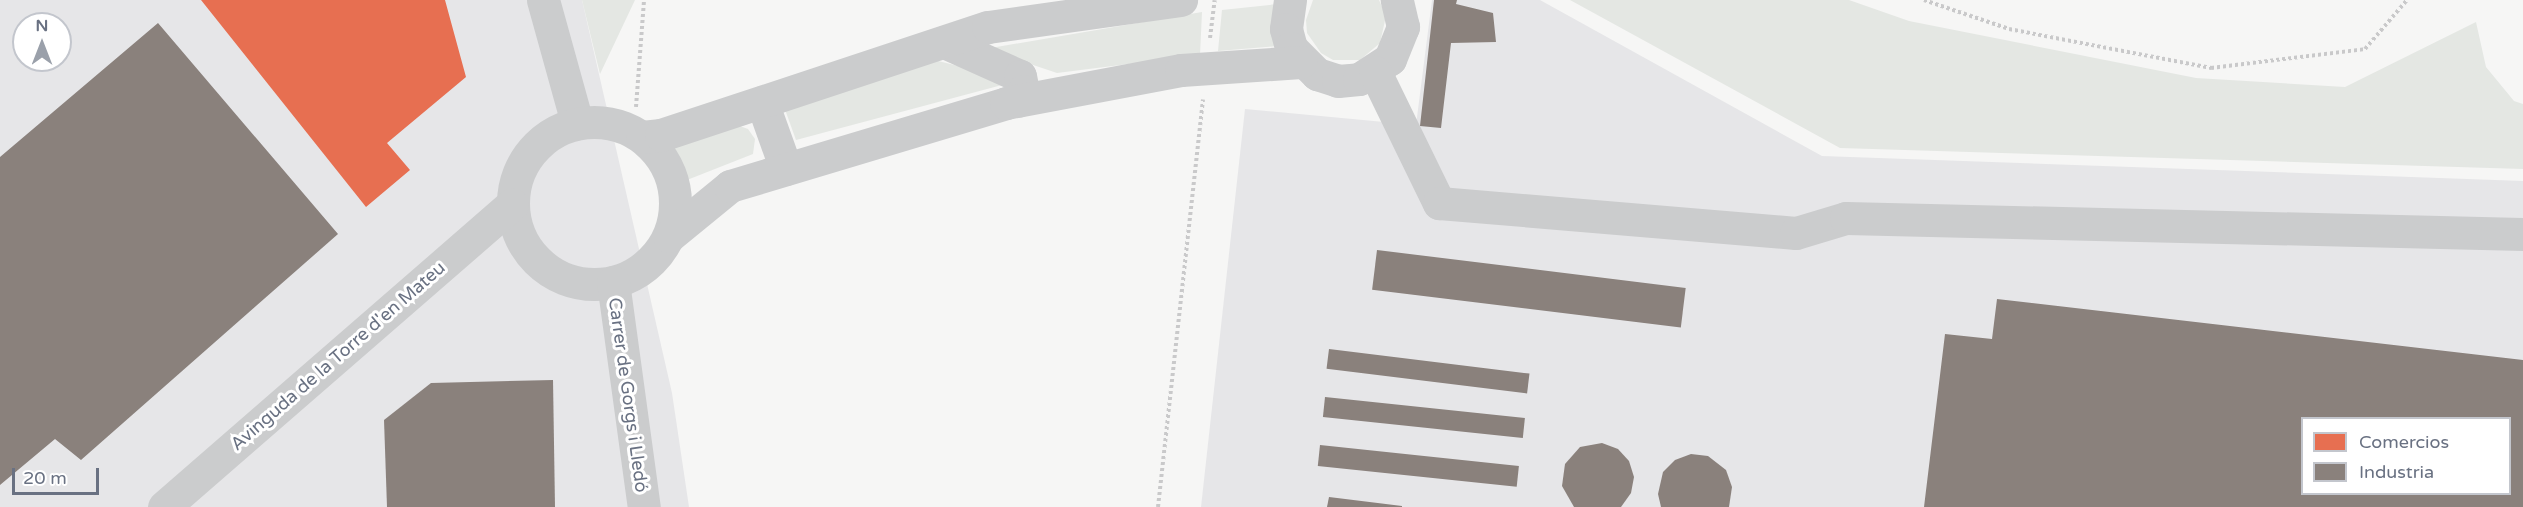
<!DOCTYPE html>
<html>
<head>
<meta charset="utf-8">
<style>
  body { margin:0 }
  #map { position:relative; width:2523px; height:507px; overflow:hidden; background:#f6f6f5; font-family:"Varela Round",sans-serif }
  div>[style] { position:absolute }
  .built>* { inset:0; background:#e6e6e8 }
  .green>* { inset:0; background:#e4e7e3 }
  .shops>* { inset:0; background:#e76f51 }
  .industry>* { inset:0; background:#8a817c; transform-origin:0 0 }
  .path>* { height:4px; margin-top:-2px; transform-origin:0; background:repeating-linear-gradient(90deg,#c9c9ca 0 3px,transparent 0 6px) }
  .minor>* { height:33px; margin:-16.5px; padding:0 16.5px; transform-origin:16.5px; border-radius:16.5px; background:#cbcccd }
  .minor>.ring { margin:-16.5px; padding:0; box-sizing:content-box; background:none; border:33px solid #cbcccd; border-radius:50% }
  span { translate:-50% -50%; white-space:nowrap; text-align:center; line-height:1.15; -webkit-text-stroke:6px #fff; paint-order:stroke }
  .street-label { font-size:18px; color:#697182 }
  .legend { position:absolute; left:2301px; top:417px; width:210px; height:78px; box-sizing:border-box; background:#fff; border:2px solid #c3c6cd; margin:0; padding:8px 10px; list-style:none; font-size:18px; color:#697182 }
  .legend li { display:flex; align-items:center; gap:12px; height:30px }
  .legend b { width:30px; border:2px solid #c3c6cd }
  .north { position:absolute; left:12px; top:12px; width:60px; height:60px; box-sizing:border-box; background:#fff; border:2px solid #c3c6cd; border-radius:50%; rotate:0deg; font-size:16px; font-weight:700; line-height:24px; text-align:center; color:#697182 }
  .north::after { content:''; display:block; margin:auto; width:21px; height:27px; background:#9aa0aa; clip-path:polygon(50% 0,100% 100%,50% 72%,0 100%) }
  .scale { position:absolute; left:12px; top:468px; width:87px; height:27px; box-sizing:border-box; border:3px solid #697182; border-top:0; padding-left:8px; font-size:18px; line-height:21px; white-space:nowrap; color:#697182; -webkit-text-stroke:4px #fff; paint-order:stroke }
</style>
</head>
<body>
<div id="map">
  <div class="built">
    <i style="clip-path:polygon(evenodd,0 0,582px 0,672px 393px,689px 507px,0 507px,0 0,24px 24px,60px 24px,60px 60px,24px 60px,24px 24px)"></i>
    <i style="clip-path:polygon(evenodd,1432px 0,1540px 0,1822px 156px,2523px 181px,2523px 507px,1201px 507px,1245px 109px,1416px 125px,1432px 0,2302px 418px,2510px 418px,2510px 494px,2302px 494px,2302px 418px)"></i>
  </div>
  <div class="green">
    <i style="clip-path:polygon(582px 0,635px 0,600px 74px)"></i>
    <i style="clip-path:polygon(1313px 0,1379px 0,1386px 16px,1380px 43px,1360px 60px,1333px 60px,1321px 53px,1307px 33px,1306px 20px)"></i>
    <i style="clip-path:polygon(1570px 0,1849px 0,1909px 21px,2196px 78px,2345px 87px,2476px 22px,2486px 67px,2514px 101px,2523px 104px,2523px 169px,1840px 148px)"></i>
    <i style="clip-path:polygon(1278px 4px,1278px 46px,1218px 51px,1222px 10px)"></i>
    <i style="clip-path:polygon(1202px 12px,1200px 55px,1057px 73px,985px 49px)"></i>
    <i style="clip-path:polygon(930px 59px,1003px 77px,1002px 85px,796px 140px,783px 104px)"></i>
    <i style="clip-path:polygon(734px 124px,748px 129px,755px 139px,753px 154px,687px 180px,671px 145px)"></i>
  </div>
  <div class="shops">
    <i style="clip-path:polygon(201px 0,445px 0,466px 77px,387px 143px,410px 170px,366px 207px)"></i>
  </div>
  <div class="industry">
    <i style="clip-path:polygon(1434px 0,1457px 0,1456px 4px,1493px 13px,1496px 42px,1451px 43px,1441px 128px,1420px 126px)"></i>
    <i style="clip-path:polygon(158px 23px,338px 234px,81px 460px,55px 439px,0 485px,0 157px)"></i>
    <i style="left:1377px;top:250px;width:311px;height:40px;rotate:7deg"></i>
    <i style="clip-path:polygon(evenodd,1997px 299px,2523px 360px,2523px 507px,1924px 507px,1945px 334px,1992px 339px,1997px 299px,2302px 418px,2510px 418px,2510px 494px,2302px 494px,2302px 418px)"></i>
    <i style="left:1329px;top:349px;width:202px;height:20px;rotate:7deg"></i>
    <i style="clip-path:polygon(553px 380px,555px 507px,387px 507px,384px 420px,431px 383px)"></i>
    <i style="left:1325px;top:397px;width:201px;height:20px;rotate:6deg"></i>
    <i style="clip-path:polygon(1602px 443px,1618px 449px,1629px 461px,1634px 477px,1631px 493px,1621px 507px,1574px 507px,1562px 486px,1565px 464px,1580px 447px)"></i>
    <i style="left:1320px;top:445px;width:200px;height:21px;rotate:6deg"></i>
    <i style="clip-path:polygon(1691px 454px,1708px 456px,1726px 470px,1732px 487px,1729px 507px,1661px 507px,1658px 494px,1663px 472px,1675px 460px)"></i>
    <i style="clip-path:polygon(1329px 497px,1402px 506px,1402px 507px,1327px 507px)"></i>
  </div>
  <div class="path">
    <i style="left:1924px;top:0;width:90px;rotate:18.8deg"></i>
    <i style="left:2009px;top:29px;width:206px;rotate:10.9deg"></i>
    <i style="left:2211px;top:68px;width:155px;rotate:-7deg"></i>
    <i style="left:2365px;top:49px;width:65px;rotate:-49.4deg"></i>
    <i style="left:1210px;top:38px;width:38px;rotate:-83deg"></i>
    <i style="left:636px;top:107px;width:107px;rotate:-85.7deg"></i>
    <i style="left:1158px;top:507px;width:410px;rotate:-83.7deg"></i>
  </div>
  <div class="minor">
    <i style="left:543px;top:0;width:128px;rotate:74.5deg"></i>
    <i style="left:1290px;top:0;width:29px;rotate:98deg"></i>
    <i style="left:1286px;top:29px;width:20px;rotate:75deg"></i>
    <i style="left:1291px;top:48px;width:37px;rotate:45deg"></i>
    <i style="left:1317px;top:74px;width:22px;rotate:18deg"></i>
    <i style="left:1338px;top:81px;width:21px;rotate:-5deg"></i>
    <i style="left:1359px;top:79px;width:37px;rotate:-33deg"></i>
    <i style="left:1390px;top:59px;width:35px;rotate:-68deg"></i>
    <i style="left:1403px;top:27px;width:28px;rotate:-103deg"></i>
    <i style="left:944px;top:42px;width:83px;rotate:24.1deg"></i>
    <i style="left:1020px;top:76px;width:15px;rotate:79deg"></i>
    <i style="left:1023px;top:91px;width:11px;rotate:117deg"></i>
    <i style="left:1375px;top:72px;width:146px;rotate:64deg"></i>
    <i style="left:1439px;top:203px;width:358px;rotate:4.8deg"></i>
    <i style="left:1796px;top:233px;width:52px;rotate:-16.7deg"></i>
    <i style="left:1846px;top:218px;width:677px;rotate:1.35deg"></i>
    <i style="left:762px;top:102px;width:71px;rotate:70.3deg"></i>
    <i class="ring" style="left:513px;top:122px;width:129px;height:129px"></i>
    <i style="left:642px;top:137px;width:19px;rotate:-6deg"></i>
    <i style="left:661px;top:135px;width:344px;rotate:-18.3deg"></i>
    <i style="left:988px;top:27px;width:195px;rotate:-8deg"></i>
    <i style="left:669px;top:236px;width:79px;rotate:-39.3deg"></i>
    <i style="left:730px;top:186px;width:288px;rotate:-16.7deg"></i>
    <i style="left:1006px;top:103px;width:178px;rotate:-10.7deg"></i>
    <i style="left:1181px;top:70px;width:120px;rotate:-3.8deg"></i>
    <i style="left:613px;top:282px;width:227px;rotate:82.2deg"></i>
    <i style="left:164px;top:507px;width:461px;rotate:-41deg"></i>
  </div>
  <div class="street-label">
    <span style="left:338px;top:356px;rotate:-41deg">Avinguda de la Torre d'en Mateu</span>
    <span style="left:628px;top:395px;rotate:82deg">Carrer de Gorgs i Lledó</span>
  </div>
  <ul class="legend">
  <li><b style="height:16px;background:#e76f51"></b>Comercios</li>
  <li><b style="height:16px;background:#8a817c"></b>Industria</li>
  </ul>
  <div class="north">N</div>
  <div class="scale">20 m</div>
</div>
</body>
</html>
